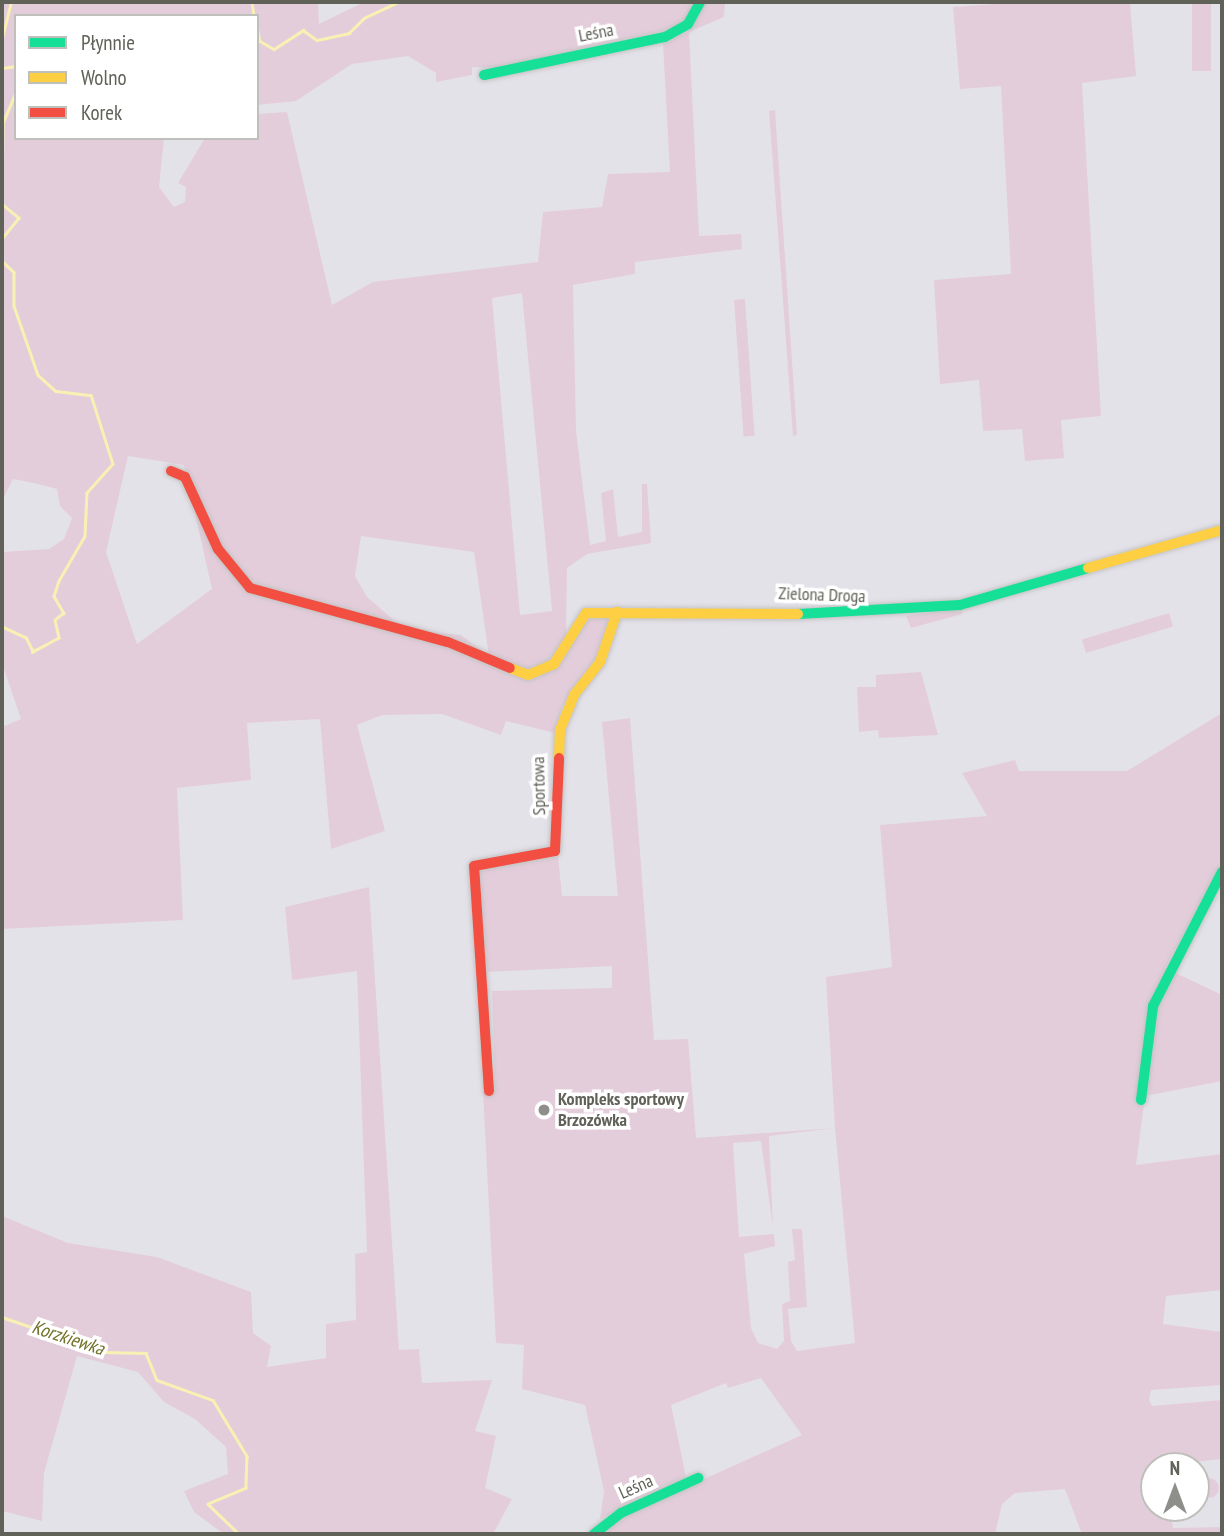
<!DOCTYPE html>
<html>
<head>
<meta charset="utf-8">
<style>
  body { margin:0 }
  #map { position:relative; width:1224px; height:1536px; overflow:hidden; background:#e4e2e9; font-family:"PT Sans Narrow",sans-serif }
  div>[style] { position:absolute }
  .green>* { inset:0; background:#e4cddb; transform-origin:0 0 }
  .round { border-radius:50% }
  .stream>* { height:2.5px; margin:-1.25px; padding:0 1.25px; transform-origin:1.25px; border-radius:1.25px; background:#f7f1b3 }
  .roads { filter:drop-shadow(0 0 2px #c3c3c3) drop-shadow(0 0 2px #c3c3c3) }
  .fast>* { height:10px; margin:-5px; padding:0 5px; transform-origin:5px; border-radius:5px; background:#16e098 }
  .slow>* { height:10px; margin:-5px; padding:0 5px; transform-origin:5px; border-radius:5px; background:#ffcf43 }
  .jam>* { height:10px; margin:-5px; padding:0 5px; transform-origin:5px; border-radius:5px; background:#f24e42 }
  .dots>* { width:19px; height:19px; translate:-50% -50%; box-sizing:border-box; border:4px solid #fff; border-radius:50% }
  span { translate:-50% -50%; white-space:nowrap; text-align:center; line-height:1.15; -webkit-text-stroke:7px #fff; paint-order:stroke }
  .street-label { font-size:18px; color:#606158 }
  .poi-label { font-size:18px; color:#606158; font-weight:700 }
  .left { translate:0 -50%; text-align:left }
  .water-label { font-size:19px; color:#72722a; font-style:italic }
  .frame { position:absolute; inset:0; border:4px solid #606158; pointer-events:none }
  .legend { position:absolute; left:14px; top:14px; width:245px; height:126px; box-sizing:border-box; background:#fff; border:2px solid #bfc0bc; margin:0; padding:9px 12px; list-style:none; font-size:21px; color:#606158 }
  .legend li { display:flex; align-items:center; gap:14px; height:35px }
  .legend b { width:35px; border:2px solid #bfc0bc }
  .north { position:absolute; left:1140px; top:1452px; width:70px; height:70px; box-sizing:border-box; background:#fff; border:2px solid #bfc0bc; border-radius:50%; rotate:0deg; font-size:19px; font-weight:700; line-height:28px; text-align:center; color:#606158 }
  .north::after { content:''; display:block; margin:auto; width:24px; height:32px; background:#8e8e8b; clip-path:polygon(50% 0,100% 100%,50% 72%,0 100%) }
</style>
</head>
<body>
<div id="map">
  <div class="green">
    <i style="clip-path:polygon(evenodd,2px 2px,318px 2px,319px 24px,364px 2px,696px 2px,686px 21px,664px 31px,496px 68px,472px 67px,472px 75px,436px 82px,436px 73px,408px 56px,352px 64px,296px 101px,257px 105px,257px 16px,16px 16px,16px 138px,164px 138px,159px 187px,174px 207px,185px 202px,186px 187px,178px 183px,205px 138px,257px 138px,257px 114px,287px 112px,332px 305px,373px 282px,538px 262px,543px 212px,602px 207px,608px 174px,670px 172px,663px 44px,689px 31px,704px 2px,725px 2px,724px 17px,689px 32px,699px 236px,741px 234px,742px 249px,635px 262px,635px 274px,573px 285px,576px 431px,590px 545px,606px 541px,601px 493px,613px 489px,618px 537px,642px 532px,642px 484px,647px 484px,651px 543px,587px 554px,567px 568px,566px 639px,545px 666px,522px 678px,557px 666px,585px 616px,604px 614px,609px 620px,599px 655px,563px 705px,555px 733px,506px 721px,501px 735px,442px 714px,382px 715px,357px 725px,385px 831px,331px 849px,320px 719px,247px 723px,251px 780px,177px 788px,183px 920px,2px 929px,2px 727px,21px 719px,2px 663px,2px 552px,49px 549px,64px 539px,72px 518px,60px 506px,57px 489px,34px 483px,13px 479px,2px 501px,2px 2px,522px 293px,552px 611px,520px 615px,492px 298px,522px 293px,2px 2px,128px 456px,184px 465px,212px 589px,137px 644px,106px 552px,128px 456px,2px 2px,361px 536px,474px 552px,489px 656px,461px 635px,416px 631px,395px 621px,367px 597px,355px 576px,361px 536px)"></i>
    <i style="clip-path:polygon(1024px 2px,1130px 2px,1136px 76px,1082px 83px,1101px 416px,1061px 420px,1064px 458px,1025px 461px,1022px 429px,983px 431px,979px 380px,940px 384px,934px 280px,1011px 274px,1001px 86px,960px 89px,953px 7px)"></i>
    <i style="left:1192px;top:2px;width:19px;height:69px"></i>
    <i style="clip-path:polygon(775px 110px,797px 435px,793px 436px,769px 111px)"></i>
    <i style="left:745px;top:299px;width:137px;height:11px;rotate:86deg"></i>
    <i style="clip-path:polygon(962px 608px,962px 614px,911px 628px,906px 616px)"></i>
    <i style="left:1169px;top:613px;width:14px;height:91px;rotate:73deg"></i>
    <i style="clip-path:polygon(921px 672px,938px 735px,879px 738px,878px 730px,859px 732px,857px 687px,876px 687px,876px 675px)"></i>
    <i style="clip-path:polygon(evenodd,1222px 713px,1222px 863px,1165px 968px,1222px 995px,1222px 1081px,1145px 1096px,1136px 1165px,1222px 1154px,1222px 1290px,1166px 1296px,1163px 1324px,1222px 1332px,1222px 1385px,1151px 1390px,1149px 1400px,1152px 1406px,1222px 1400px,1222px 1459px,1154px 1466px,1154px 1508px,1170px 1508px,1173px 1528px,1222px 1527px,1222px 1534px,1082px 1534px,1065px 1489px,1015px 1493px,1002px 1504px,995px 1534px,598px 1534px,622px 1516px,802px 1435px,761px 1378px,728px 1388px,726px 1383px,671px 1405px,686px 1477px,600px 1519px,604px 1491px,585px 1405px,522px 1389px,524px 1345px,496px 1343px,483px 1091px,495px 1089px,492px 991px,612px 988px,612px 966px,486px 972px,479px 870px,558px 856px,562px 896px,618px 896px,602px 722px,630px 718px,654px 1040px,688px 1039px,696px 1138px,835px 1128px,826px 977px,892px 967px,880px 825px,987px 816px,962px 773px,1015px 760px,1019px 771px,1127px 771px,1222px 713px,835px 1128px,855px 1343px,797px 1351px,791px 1341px,788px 1309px,807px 1307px,802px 1229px,792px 1229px,795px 1260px,788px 1262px,790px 1301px,782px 1304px,784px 1341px,777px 1349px,758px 1343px,751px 1328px,744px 1254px,775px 1246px,774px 1234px,739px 1237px,733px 1143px,761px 1141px,773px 1228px,769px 1136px,835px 1128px)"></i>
    <i style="clip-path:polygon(369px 887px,399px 1350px,419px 1349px,422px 1383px,492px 1380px,475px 1431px,496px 1436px,485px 1488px,512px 1499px,493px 1534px,224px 1534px,194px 1512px,184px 1491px,228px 1474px,226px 1447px,195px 1419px,164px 1402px,138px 1372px,77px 1356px,44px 1473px,42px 1521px,2px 1511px,2px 1216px,68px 1243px,157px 1257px,251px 1292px,253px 1333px,271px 1346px,267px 1367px,326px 1358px,326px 1324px,356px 1320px,355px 1254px,367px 1252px,357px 971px,292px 980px,285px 907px)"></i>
    <i class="round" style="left:1199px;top:1478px;width:20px;height:20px"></i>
  </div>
  <div class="stream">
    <i style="left:252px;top:2px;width:14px;rotate:82deg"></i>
    <i style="left:257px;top:27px;width:14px;rotate:78deg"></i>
    <i style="left:260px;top:41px;width:16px;rotate:30deg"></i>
    <i style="left:274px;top:49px;width:35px;rotate:-33deg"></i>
    <i style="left:303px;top:30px;width:17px;rotate:36deg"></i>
    <i style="left:317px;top:40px;width:33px;rotate:-12deg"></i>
    <i style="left:349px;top:33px;width:21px;rotate:-45deg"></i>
    <i style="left:364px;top:18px;width:38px;rotate:-25deg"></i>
    <i style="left:2px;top:38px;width:37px;rotate:-76deg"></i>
    <i style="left:2px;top:68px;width:14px;rotate:-8deg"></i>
    <i style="left:2px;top:161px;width:39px;rotate:-89deg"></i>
    <i style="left:3px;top:122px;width:33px;rotate:-67deg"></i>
    <i style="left:2px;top:204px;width:22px;rotate:39deg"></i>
    <i style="left:19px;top:218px;width:27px;rotate:129deg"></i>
    <i style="left:2px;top:261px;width:16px;rotate:43deg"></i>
    <i style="left:14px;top:272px;width:34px;rotate:90deg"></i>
    <i style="left:14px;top:306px;width:73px;rotate:70.8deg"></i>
    <i style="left:38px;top:375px;width:24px;rotate:42deg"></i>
    <i style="left:56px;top:391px;width:35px;rotate:7deg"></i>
    <i style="left:91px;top:395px;width:72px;rotate:72.3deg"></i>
    <i style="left:113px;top:464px;width:39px;rotate:132deg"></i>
    <i style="left:87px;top:493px;width:43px;rotate:92.7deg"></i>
    <i style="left:85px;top:536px;width:52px;rotate:120deg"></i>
    <i style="left:59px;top:581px;width:16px;rotate:108deg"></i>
    <i style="left:54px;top:596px;width:20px;rotate:60deg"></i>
    <i style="left:64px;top:613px;width:11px;rotate:142deg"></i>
    <i style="left:55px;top:620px;width:18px;rotate:77deg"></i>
    <i style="left:59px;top:638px;width:30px;rotate:152deg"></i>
    <i style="left:33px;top:652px;width:16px;rotate:-117deg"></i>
    <i style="left:26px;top:638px;width:26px;rotate:-155deg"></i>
    <i style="left:2px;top:1317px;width:108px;rotate:18.9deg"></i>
    <i style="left:104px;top:1352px;width:42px;rotate:1.4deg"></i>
    <i style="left:146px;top:1353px;width:29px;rotate:68deg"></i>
    <i style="left:157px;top:1380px;width:59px;rotate:19.7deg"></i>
    <i style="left:213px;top:1400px;width:66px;rotate:58.7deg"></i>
    <i style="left:247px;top:1456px;width:32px;rotate:92deg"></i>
    <i style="left:246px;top:1488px;width:41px;rotate:157.2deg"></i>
    <i style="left:208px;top:1504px;width:42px;rotate:44deg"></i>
    <i style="left:238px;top:1533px;width:13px;rotate:4deg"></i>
  </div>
  <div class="roads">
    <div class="fast">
      <i style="left:484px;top:75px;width:185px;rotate:-11.9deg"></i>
      <i style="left:665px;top:37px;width:26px;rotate:-29deg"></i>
      <i style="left:688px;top:24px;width:25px;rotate:-61deg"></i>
      <i style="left:798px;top:614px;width:162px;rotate:-3.2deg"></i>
      <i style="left:960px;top:605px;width:133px;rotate:-16.1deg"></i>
      <i style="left:1141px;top:1100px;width:95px;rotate:-82.7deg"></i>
      <i style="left:1153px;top:1006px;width:151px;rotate:-62.8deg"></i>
      <i style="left:594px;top:1534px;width:34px;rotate:-38deg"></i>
      <i style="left:621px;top:1513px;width:85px;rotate:-24.4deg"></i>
    </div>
    <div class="slow">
      <i style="left:1088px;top:568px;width:139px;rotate:-15.8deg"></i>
      <i style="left:510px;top:668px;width:19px;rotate:21deg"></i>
      <i style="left:528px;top:675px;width:28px;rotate:-23deg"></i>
      <i style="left:554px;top:664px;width:60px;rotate:-57.9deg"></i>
      <i style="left:586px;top:613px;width:212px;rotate:0.3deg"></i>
      <i style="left:559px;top:758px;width:28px;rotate:-88deg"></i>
      <i style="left:560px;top:730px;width:38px;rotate:-68deg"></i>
      <i style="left:574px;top:695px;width:42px;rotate:-51.8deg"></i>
      <i style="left:600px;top:662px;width:53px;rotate:-71.2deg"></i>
    </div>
    <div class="jam">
      <i style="left:171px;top:471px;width:15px;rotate:23deg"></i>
      <i style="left:185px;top:477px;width:79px;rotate:65.4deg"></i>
      <i style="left:218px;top:549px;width:50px;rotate:50.6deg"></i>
      <i style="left:250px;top:588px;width:205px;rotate:15.3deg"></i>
      <i style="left:448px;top:642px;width:67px;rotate:22.8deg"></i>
      <i style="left:489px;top:1091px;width:225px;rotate:-93.8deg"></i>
      <i style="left:474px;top:866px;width:82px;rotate:-10.5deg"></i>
      <i style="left:555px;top:851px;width:93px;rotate:-87.5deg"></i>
    </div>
  </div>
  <div class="dots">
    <i style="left:544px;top:1110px;background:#8e8e8b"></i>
  </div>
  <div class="street-label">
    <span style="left:596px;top:33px;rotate:-11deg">Leśna</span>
    <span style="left:822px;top:595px;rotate:2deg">Zielona Droga</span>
    <span style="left:539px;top:786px;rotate:-91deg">Sportowa</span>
    <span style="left:636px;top:1487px;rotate:-24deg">Leśna</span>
  </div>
  <div class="poi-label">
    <span class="left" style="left:558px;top:1110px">Kompleks sportowy<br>Brzozówka</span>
  </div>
  <div class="water-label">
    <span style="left:68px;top:1338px;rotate:18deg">Korzkiewka</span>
  </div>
  <div class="frame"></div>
  <ul class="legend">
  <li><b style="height:9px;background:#16e098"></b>Płynnie</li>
  <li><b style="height:9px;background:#ffcf43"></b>Wolno</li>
  <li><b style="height:9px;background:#f24e42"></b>Korek</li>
  </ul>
  <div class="north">N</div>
</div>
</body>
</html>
